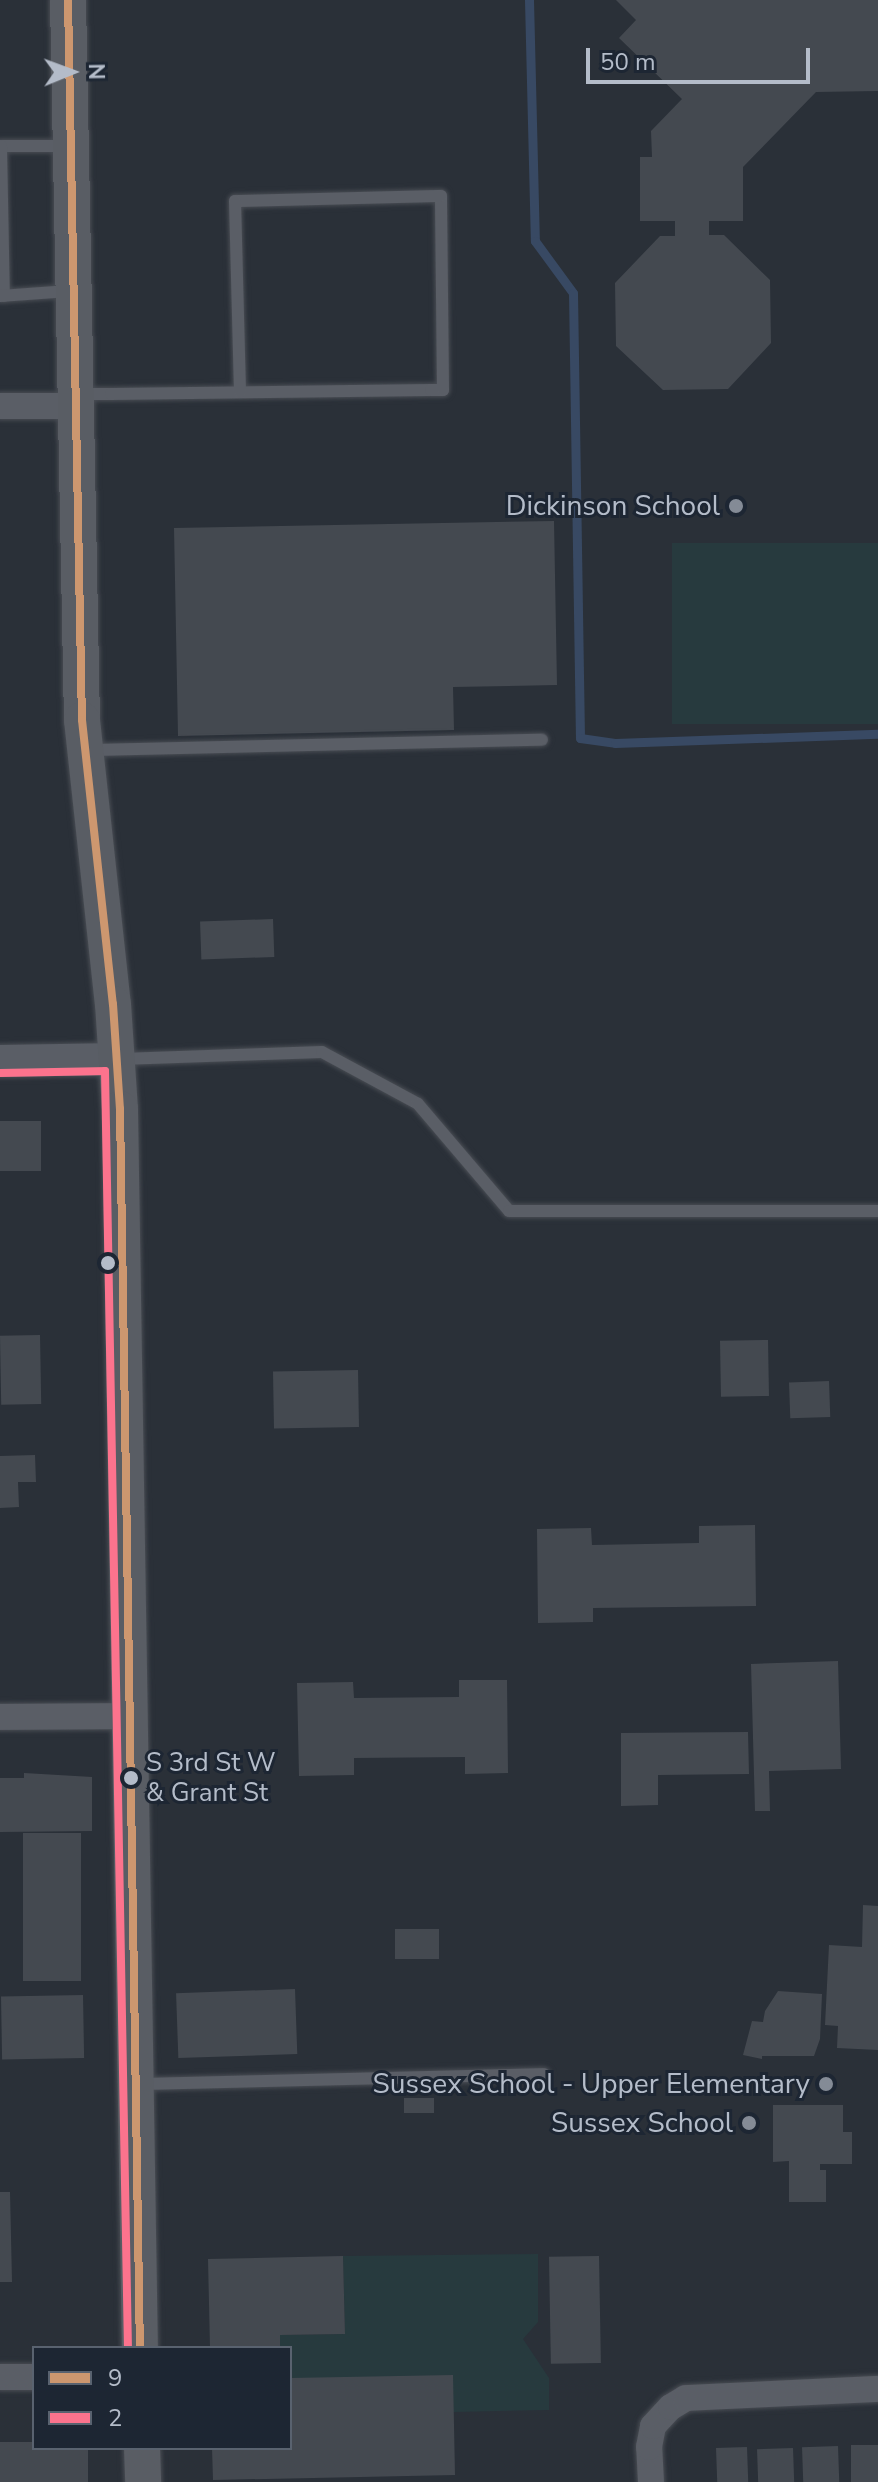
<!DOCTYPE html>
<html>
<head>
<meta charset="utf-8">
<style>
  body { margin:0 }
  #map { position:relative; width:878px; height:2482px; overflow:hidden; background:#2a3038; font-family:"Nunito Sans",sans-serif }
  div>[style] { position:absolute }
  .green>* { inset:0; background:#273a3e; transform-origin:0 0 }
  .stream>* { height:9px; margin:-4.5px; padding:0 4.5px; transform-origin:4.5px; border-radius:4.5px; background:#384963 }
  .building>* { inset:0; background:#444950; transform-origin:0 0 }
  .roads { filter:drop-shadow(0 0 2px #484c53) drop-shadow(0 0 2px #484c53) }
  .service>* { height:12px; margin:-6px; padding:0 6px; transform-origin:6px; border-radius:6px; background:#5a5e66 }
  .minor>* { height:26px; margin:-13px; padding:0 13px; transform-origin:13px; border-radius:13px; background:#5a5e66 }
  .tertiary>* { height:32px; margin:-16px; padding:0 16px; transform-origin:16px; border-radius:16px; background:#5a5e66 }
  .secondary>* { height:36px; margin:-18px; padding:0 18px; transform-origin:18px; border-radius:18px; background:#595d64 }
  .bus-1>* { height:8px; margin:-4px; padding:0 4px; transform-origin:4px; border-radius:4px; background:#cd976f }
  .bus-2>* { height:8px; margin:-4px; padding:0 4px; transform-origin:4px; border-radius:4px; background:#fc738d }
  .dots>* { width:22px; height:22px; translate:-50% -50%; box-sizing:border-box; border:4px solid #1d2633; border-radius:50% }
  span { translate:-50% -50%; white-space:nowrap; text-align:center; line-height:1.15; -webkit-text-stroke:6px #1d2633; paint-order:stroke }
  .bus-label { font-size:26px; color:#b4bcc9 }
  .left { translate:0 -50%; text-align:left }
  .poi-label { font-size:28px; color:#b4bcc9 }
  .right { translate:-100% -50%; text-align:right }
  .legend { position:absolute; left:32px; top:2346px; width:260px; height:104px; box-sizing:border-box; background:#1d2633; border:2px solid #59626f; margin:0; padding:10px 14px; list-style:none; font-size:24px; color:#b4bcc9 }
  .legend li { display:flex; align-items:center; gap:16px; height:40px }
  .legend b { width:40px; border:2px solid #59626f }
  .north { position:absolute; left:32px; top:32px; width:80px; height:80px; -webkit-text-stroke:6px #1d2633; paint-order:stroke; rotate:89deg; font-size:22px; font-weight:700; line-height:32px; text-align:center; color:#b4bcc9 }
  .north::after { content:''; display:block; margin:auto; width:28px; height:36px; background:#b4bcc9; clip-path:polygon(50% 0,100% 100%,50% 72%,0 100%) }
  .scale { position:absolute; left:586px; top:48px; width:224px; height:36px; box-sizing:border-box; border:4px solid #b4bcc9; border-top:0; padding-left:10px; font-size:24px; line-height:28px; white-space:nowrap; color:#b4bcc9; -webkit-text-stroke:6px #1d2633; paint-order:stroke }
</style>
</head>
<body>
<div id="map">
  <div class="green">
    <i style="left:878px;top:543px;width:181px;height:206px;rotate:90deg"></i>
    <i style="clip-path:polygon(538px 2254px,538px 2322px,523px 2339px,549px 2378px,549px 2410px,454px 2412px,290px 2378px,290px 2348px,280px 2348px,280px 2335px,345px 2334px,343px 2256px)"></i>
  </div>
  <div class="stream">
    <i style="left:529px;top:0;width:241px;rotate:88.6deg"></i>
    <i style="left:535px;top:241px;width:64px;rotate:53.8deg"></i>
    <i style="left:573px;top:293px;width:445px;rotate:89.1deg"></i>
    <i style="left:580px;top:738px;width:35px;rotate:8deg"></i>
    <i style="left:615px;top:743px;width:263px;rotate:-2deg"></i>
  </div>
  <div class="building">
    <i style="clip-path:polygon(616px 0,878px 0,878px 91px,816px 92px,743px 167px,743px 221px,709px 221px,709px 235px,724px 235px,770px 280px,771px 343px,728px 389px,663px 390px,616px 346px,615px 283px,660px 236px,675px 236px,675px 221px,640px 221px,640px 157px,652px 157px,651px 131px,682px 99px,619px 38px,636px 20px)"></i>
    <i style="clip-path:polygon(554px 521px,557px 685px,453px 687px,454px 730px,178px 736px,174px 528px)"></i>
    <i style="left:273px;top:919px;width:38px;height:73px;rotate:88deg"></i>
    <i style="left:0;top:1121px;width:41px;height:50px"></i>
    <i style="left:40px;top:1335px;width:69px;height:40px;rotate:89deg"></i>
    <i style="left:768px;top:1340px;width:56px;height:48px;rotate:89deg"></i>
    <i style="left:358px;top:1370px;width:57px;height:85px;rotate:89deg"></i>
    <i style="left:829px;top:1381px;width:36px;height:40px;rotate:88deg"></i>
    <i style="clip-path:polygon(35px 1455px,36px 1482px,18px 1482px,19px 1507px,0 1508px,0 1456px)"></i>
    <i style="clip-path:polygon(755px 1525px,756px 1606px,593px 1608px,593px 1622px,538px 1623px,537px 1529px,591px 1528px,592px 1545px,699px 1543px,699px 1526px)"></i>
    <i style="clip-path:polygon(838px 1661px,841px 1769px,769px 1771px,770px 1811px,755px 1811px,751px 1664px)"></i>
    <i style="clip-path:polygon(459px 1680px,507px 1680px,508px 1773px,465px 1774px,465px 1757px,354px 1758px,354px 1775px,299px 1776px,297px 1683px,353px 1682px,354px 1698px,459px 1697px)"></i>
    <i style="clip-path:polygon(748px 1732px,749px 1774px,658px 1775px,658px 1805px,621px 1806px,621px 1733px)"></i>
    <i style="clip-path:polygon(24px 1773px,92px 1777px,92px 1831px,0 1832px,0 1778px,24px 1778px)"></i>
    <i style="left:23px;top:1833px;width:58px;height:148px"></i>
    <i style="clip-path:polygon(863px 1905px,878px 1906px,878px 2050px,837px 2048px,838px 2026px,825px 2025px,829px 1945px,862px 1947px)"></i>
    <i style="left:395px;top:1929px;width:44px;height:30px"></i>
    <i style="left:295px;top:1989px;width:65px;height:119px;rotate:88deg"></i>
    <i style="clip-path:polygon(778px 1991px,822px 1994px,820px 2039px,814px 2056px,762px 2056px,762px 2059px,743px 2055px,752px 2021px,763px 2022px,765px 2011px)"></i>
    <i style="left:83px;top:1995px;width:63px;height:82px;rotate:89deg"></i>
    <i style="left:404px;top:2098px;width:30px;height:15px"></i>
    <i style="clip-path:polygon(773px 2105px,843px 2105px,843px 2132px,852px 2132px,852px 2164px,820px 2164px,820px 2170px,826px 2170px,826px 2202px,789px 2202px,789px 2161px,773px 2162px)"></i>
    <i style="clip-path:polygon(0 2192px,10px 2192px,12px 2282px,0 2282px)"></i>
    <i style="clip-path:polygon(343px 2256px,345px 2334px,280px 2335px,280px 2348px,210px 2348px,208px 2259px)"></i>
    <i style="left:599px;top:2256px;width:107px;height:50px;rotate:89deg"></i>
    <i style="clip-path:polygon(453px 2375px,455px 2475px,213px 2480px,212px 2448px,290px 2448px,290px 2378px)"></i>
    <i style="clip-path:polygon(0 2442px,34px 2442px,34px 2448px,88px 2448px,88px 2482px,0 2482px)"></i>
    <i style="left:851px;top:2445px;width:27px;height:37px"></i>
    <i style="left:838px;top:2446px;width:36px;height:36px;rotate:88deg"></i>
    <i style="left:747px;top:2447px;width:35px;height:31px;rotate:88deg"></i>
    <i style="left:793px;top:2448px;width:34px;height:36px;rotate:88deg"></i>
  </div>
  <div class="roads">
    <div class="service">
      <i style="left:0;top:146px;width:67px"></i>
      <i style="left:1px;top:146px;width:150px;rotate:88.9deg"></i>
      <i style="left:0;top:296px;width:69px;rotate:-4.1deg"></i>
      <i style="left:79px;top:394px;width:32px"></i>
      <i style="left:111px;top:394px;width:320px;rotate:-0.7deg"></i>
      <i style="left:431px;top:390px;width:12px"></i>
      <i style="left:443px;top:390px;width:194px;rotate:-90.6deg"></i>
      <i style="left:441px;top:196px;width:206px;rotate:178.6deg"></i>
      <i style="left:235px;top:201px;width:191px;rotate:88.5deg"></i>
      <i style="left:89px;top:750px;width:453px;rotate:-1.3deg"></i>
      <i style="left:121px;top:1059px;width:201px;rotate:-2deg"></i>
      <i style="left:322px;top:1052px;width:109px;rotate:28.4deg"></i>
      <i style="left:418px;top:1104px;width:140px;rotate:49.6deg"></i>
      <i style="left:509px;top:1211px;width:369px"></i>
      <i style="left:139px;top:2084px;width:405px;rotate:-1.4deg"></i>
    </div>
    <div class="minor">
      <i style="left:0;top:406px;width:76px"></i>
      <i style="left:0;top:1717px;width:129px;rotate:-0.4deg"></i>
      <i style="left:0;top:2377px;width:34px"></i>
      <i style="left:651px;top:2482px;width:35px;rotate:-93deg"></i>
      <i style="left:649px;top:2447px;width:21px;rotate:-79deg"></i>
      <i style="left:653px;top:2426px;width:26px;rotate:-47deg"></i>
      <i style="left:671px;top:2407px;width:17px;rotate:-31deg"></i>
      <i style="left:686px;top:2398px;width:192px;rotate:-2.7deg"></i>
    </div>
    <div class="tertiary">
      <i style="left:0;top:1061px;width:117px;rotate:-1deg"></i>
    </div>
    <div class="secondary">
      <i style="left:68px;top:0;width:720px;rotate:88.89deg"></i>
      <i style="left:82px;top:720px;width:286px;rotate:83.8deg"></i>
      <i style="left:113px;top:1004px;width:105px;rotate:86.2deg"></i>
      <i style="left:120px;top:1109px;width:1239px;rotate:89.08deg"></i>
      <i style="left:142px;top:2448px;width:34px;rotate:88deg"></i>
    </div>
  </div>
  <div class="bus-1">
    <i style="left:68px;top:0;width:720px;rotate:88.89deg"></i>
    <i style="left:82px;top:720px;width:286px;rotate:83.8deg"></i>
    <i style="left:113px;top:1004px;width:105px;rotate:86.2deg"></i>
    <i style="left:120px;top:1109px;width:1239px;rotate:89.08deg"></i>
  </div>
  <div class="bus-2">
    <i style="left:0;top:1073px;width:105px;rotate:-1.1deg"></i>
    <i style="left:105px;top:1071px;width:1277px;rotate:88.97deg"></i>
  </div>
  <div class="dots">
    <i style="left:736px;top:506px;background:#848b96"></i>
    <i style="left:108px;top:1263px;background:#b4bcc9"></i>
    <i style="left:131px;top:1778px;background:#b4bcc9"></i>
    <i style="left:826px;top:2084px;background:#848b96"></i>
    <i style="left:749px;top:2123px;background:#848b96"></i>
  </div>
  <div class="bus-label">
    <span class="left" style="left:146px;top:1778px">S 3rd St W<br>&amp; Grant St</span>
  </div>
  <div class="poi-label">
    <span class="right" style="left:720px;top:506px">Dickinson School</span>
    <span class="right" style="left:810px;top:2084px">Sussex School - Upper Elementary</span>
    <span class="right" style="left:733px;top:2123px">Sussex School</span>
  </div>
  <ul class="legend">
  <li><b style="height:10px;background:#cd976f"></b>9</li>
  <li><b style="height:10px;background:#fc738d"></b>2</li>
  </ul>
  <div class="north">N</div>
  <div class="scale">50 m</div>
</div>
</body>
</html>
